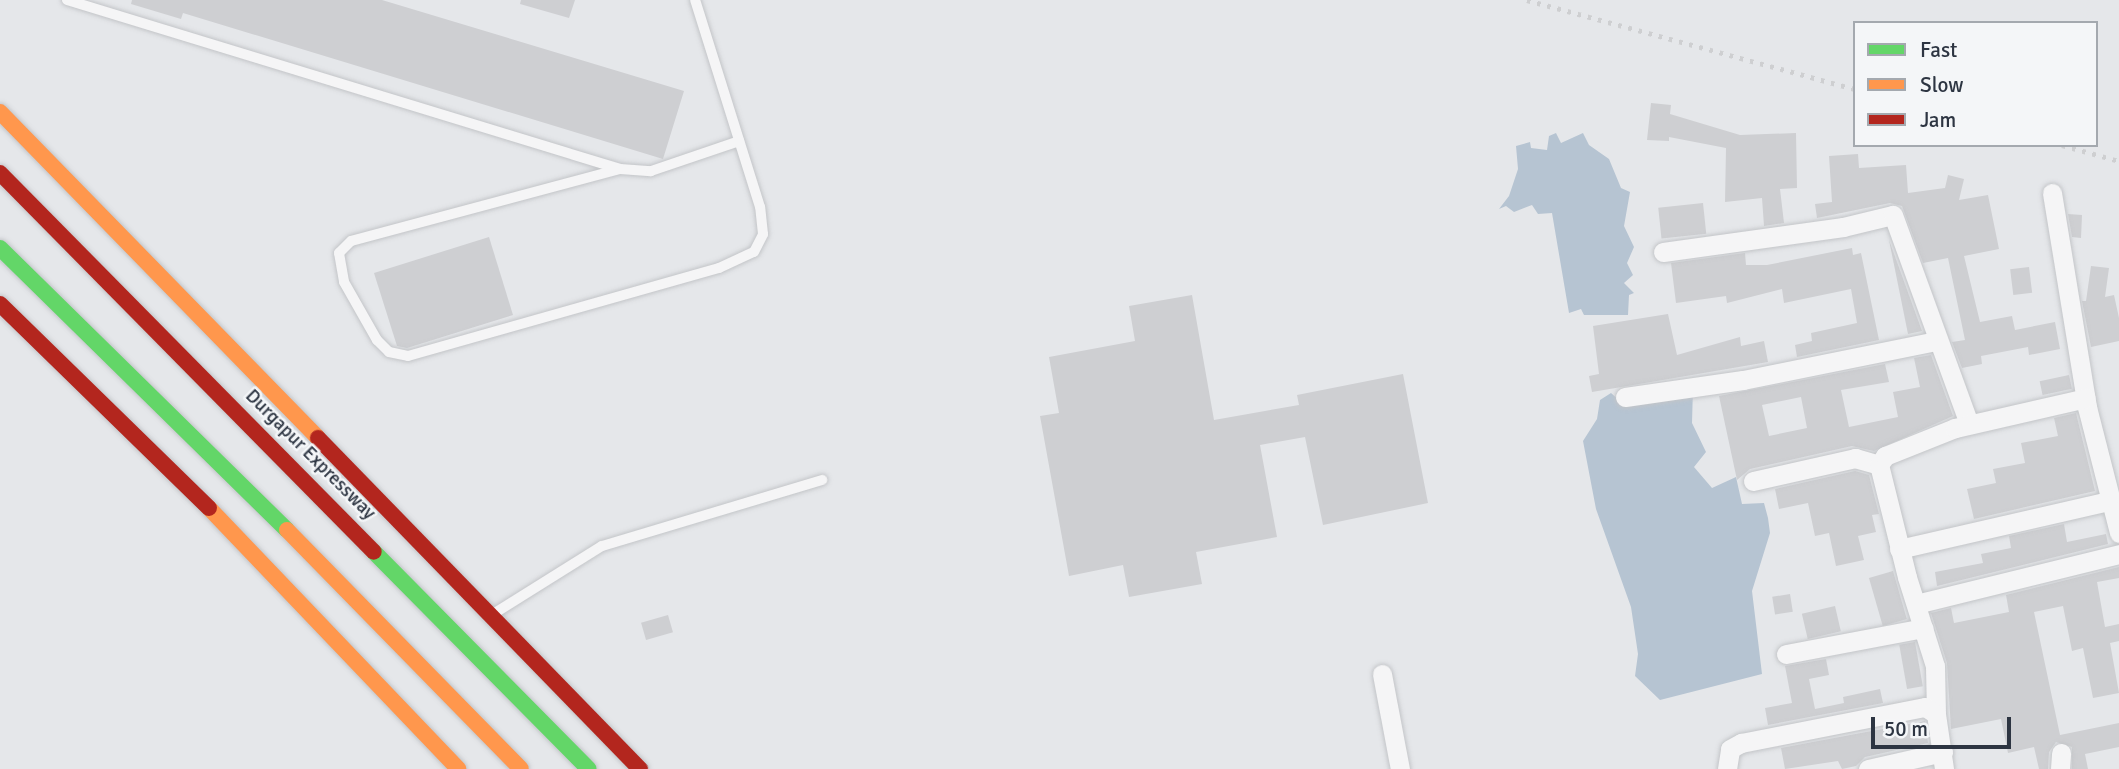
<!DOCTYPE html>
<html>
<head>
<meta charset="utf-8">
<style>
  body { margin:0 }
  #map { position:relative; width:2119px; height:769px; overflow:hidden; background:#e5e7ea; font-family:Signika,sans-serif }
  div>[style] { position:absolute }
  .water>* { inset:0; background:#b6c4d2 }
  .building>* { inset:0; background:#cecfd2; transform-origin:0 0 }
  .roads { filter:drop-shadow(0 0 2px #c3c5c8) drop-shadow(0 0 2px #c3c5c8) }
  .lane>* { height:10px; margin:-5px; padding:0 5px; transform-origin:5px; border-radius:5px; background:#f5f5f6 }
  .street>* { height:19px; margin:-9.5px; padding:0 9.5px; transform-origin:9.5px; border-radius:9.5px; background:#f5f5f6 }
  .fast>* { height:16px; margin:-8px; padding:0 8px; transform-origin:8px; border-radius:8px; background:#63d668 }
  .slow>* { height:16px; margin:-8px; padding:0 8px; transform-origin:8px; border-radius:8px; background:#ff974d }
  .jam>* { height:16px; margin:-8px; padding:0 8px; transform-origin:8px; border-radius:8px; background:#b3261e }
  .rail>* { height:5px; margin-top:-2.5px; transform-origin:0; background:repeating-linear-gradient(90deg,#cecfd1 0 3.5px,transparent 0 10.5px) }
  span { translate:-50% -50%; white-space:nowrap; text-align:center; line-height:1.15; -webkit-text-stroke:5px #f4f6f8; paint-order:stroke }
  .street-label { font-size:19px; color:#2d3542 }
  .legend { position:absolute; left:1853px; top:21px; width:245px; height:126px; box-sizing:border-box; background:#f4f6f8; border:2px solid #a4a9af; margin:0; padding:9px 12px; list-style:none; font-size:21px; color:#2d3542 }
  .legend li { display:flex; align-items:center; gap:14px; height:35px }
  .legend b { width:35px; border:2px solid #a4a9af }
  .scale { position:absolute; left:1871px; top:717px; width:140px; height:32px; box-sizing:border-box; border:4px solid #2d3542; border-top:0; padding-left:9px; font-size:21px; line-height:24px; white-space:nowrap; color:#2d3542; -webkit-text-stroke:5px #f4f6f8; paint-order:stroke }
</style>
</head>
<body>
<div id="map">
  <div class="water">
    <i style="clip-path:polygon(1556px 133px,1561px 143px,1583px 133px,1589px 145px,1609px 159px,1621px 188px,1630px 192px,1624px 226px,1634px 247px,1627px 263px,1633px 275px,1624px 283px,1634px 293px,1629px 295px,1628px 315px,1584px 315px,1581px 309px,1569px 313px,1552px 213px,1538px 214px,1532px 205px,1514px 212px,1506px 206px,1499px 209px,1509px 196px,1518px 169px,1516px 146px,1530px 142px,1531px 148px,1547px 150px,1549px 136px)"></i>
    <i style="clip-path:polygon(1693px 388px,1692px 423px,1706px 452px,1694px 467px,1712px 488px,1736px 477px,1742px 504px,1764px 503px,1768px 518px,1770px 533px,1752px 591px,1762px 674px,1660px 700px,1635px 676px,1638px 654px,1631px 607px,1596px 509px,1583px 441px,1597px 419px,1600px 400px,1611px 393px,1620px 401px)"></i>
  </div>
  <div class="building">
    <i style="clip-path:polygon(132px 0,382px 0,684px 91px,663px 159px,183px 13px,181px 19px,131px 4px)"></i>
    <i style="clip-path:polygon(521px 0,575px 0,569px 18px,520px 4px)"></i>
    <i style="clip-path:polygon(1651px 103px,1671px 105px,1670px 114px,1740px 135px,1796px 133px,1797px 188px,1780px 189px,1784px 223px,1764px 226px,1762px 198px,1725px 202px,1726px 148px,1669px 137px,1669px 141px,1647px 140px)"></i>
    <i style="clip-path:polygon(1858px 154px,1859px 168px,1906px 165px,1908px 193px,1945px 188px,1948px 175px,1964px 179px,1959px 200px,1988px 195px,1999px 249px,1964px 256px,1980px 322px,2012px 316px,2015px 330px,2055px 322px,2060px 349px,2029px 355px,2028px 347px,1981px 356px,1982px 364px,1962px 368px,1952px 342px,1965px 340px,1948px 258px,1923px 263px,1902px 206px,1890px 203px,1817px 218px,1815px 204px,1832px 202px,1829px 156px)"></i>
    <i style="left:1703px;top:203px;width:31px;height:45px;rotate:84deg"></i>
    <i style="clip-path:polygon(2068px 214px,2082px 215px,2081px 238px,2072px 237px)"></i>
    <i style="clip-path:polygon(489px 237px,513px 315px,407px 348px,397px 346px,374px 273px)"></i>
    <i style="clip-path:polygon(1889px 240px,1922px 331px,1908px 334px)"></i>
    <i style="clip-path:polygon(1852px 248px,1853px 255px,1861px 253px,1879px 340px,1797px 357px,1795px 345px,1812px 341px,1811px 333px,1857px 323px,1851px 289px,1784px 303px,1782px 289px,1727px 303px,1726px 296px,1676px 303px,1671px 263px,1745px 253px,1746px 265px,1767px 265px)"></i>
    <i style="clip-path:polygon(2091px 266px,2109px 268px,2105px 297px,2114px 295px,2119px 318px,2119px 341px,2091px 347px,2082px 301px,2086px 301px)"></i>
    <i style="left:2029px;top:267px;width:26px;height:19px;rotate:83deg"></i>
    <i style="clip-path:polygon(1192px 295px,1214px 420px,1299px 405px,1297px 395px,1403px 374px,1428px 503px,1323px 525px,1305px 437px,1260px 445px,1277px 537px,1196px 552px,1202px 584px,1129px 597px,1123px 565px,1069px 576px,1040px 416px,1059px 413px,1049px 357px,1135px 341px,1129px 306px)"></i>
    <i style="clip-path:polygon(1668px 314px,1677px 355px,1740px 337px,1741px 346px,1764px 341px,1768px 362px,1592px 392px,1589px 376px,1599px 374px,1593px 326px)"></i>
    <i style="clip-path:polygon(evenodd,1931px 355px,1953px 416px,1874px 451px,1852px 446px,1750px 469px,1737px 480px,1719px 396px,1885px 364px,1889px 382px,1841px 390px,1849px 427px,1898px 417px,1893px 392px,1920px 387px,1914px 358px,1931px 355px,1801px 397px,1807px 428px,1769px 436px,1762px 405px,1801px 397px)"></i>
    <i style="left:2069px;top:375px;width:14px;height:30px;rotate:78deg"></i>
    <i style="clip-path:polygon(2076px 413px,2095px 491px,1974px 519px,1967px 489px,1996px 483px,1993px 469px,2025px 463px,2021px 443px,2058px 436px,2054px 418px)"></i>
    <i style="clip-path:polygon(1855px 471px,1869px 475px,1879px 514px,1872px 515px,1876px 532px,1858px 536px,1864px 560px,1836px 566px,1829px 533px,1815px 536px,1808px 503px,1779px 509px,1775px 489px)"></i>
    <i style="clip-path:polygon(2064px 524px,2067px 542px,2106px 534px,2108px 544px,1937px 586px,1935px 572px,1983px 563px,1981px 554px,2011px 548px,2009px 536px)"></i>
    <i style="clip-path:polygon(2119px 567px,2119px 578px,2097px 582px,2105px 627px,2119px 624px,2119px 641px,2110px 643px,2119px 693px,2093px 698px,2083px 648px,2072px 651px,2063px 606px,2034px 612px,2060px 735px,2119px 723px,2119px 747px,2085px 754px,2088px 769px,2072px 769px,2072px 747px,2056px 742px,2049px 752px,2048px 769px,2039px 769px,2034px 747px,2008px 753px,2001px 719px,1951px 729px,1947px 663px,1931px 613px,1951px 608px,1954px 623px,2009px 612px,2006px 595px)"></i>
    <i style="left:1893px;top:571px;width:50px;height:25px;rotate:74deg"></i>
    <i style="left:1790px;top:594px;width:18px;height:18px;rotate:81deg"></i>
    <i style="left:1835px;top:606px;width:26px;height:34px;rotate:77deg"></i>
    <i style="left:668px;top:615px;width:18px;height:28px;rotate:74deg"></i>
    <i style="left:1915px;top:642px;width:45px;height:16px;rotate:80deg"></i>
    <i style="clip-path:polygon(1826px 659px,1829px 675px,1809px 679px,1815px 709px,1844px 703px,1843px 697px,1880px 689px,1883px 703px,1768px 725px,1765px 708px,1792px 703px,1785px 666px)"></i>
    <i style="clip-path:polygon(1925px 721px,1928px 743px,1865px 757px,1856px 766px,1842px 769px,1838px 761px,1785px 769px,1781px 748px)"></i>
  </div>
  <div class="roads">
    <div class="lane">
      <i style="left:67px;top:0;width:578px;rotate:16.99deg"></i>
      <i style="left:620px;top:169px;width:31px;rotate:4deg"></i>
      <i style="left:651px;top:171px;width:93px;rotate:-18.8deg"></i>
      <i style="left:620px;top:169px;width:278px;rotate:165deg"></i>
      <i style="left:351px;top:241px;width:17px;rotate:135deg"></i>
      <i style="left:339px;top:253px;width:29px;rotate:80deg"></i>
      <i style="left:344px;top:282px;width:67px;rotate:60.4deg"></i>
      <i style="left:377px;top:340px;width:17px;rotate:45deg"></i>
      <i style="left:389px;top:352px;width:19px;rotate:12deg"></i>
      <i style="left:408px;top:356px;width:323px;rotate:-15.8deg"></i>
      <i style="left:719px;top:268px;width:38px;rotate:-25deg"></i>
      <i style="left:754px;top:252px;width:20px;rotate:-63deg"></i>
      <i style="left:763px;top:234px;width:27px;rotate:-96deg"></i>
      <i style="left:760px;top:207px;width:217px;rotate:-107.4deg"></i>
      <i style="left:493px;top:614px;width:128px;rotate:-32deg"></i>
      <i style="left:602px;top:546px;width:230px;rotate:-16.7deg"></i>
    </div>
    <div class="street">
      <i style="left:2052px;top:193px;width:217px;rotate:80.7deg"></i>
      <i style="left:2087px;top:407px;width:130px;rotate:75.7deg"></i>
      <i style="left:1663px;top:252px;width:182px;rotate:-7.9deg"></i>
      <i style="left:1843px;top:227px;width:51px;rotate:-13.5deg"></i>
      <i style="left:1893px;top:215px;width:222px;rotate:70deg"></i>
      <i style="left:1625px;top:397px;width:119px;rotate:-8.2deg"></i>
      <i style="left:1743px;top:380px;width:197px;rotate:-11.4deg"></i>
      <i style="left:1753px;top:481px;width:105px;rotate:-12.7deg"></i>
      <i style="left:1855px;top:458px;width:25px;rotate:16deg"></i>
      <i style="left:1899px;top:549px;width:214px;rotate:-12.9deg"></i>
      <i style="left:1916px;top:604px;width:209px;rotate:-13.8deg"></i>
      <i style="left:1786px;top:654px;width:140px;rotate:-10.7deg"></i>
      <i style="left:1382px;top:674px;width:97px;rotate:79.3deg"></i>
      <i style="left:1936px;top:714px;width:48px;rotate:-91.2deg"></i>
      <i style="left:1935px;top:666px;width:93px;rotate:-107.5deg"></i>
      <i style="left:1907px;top:577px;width:115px;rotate:-104deg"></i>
      <i style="left:1879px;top:465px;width:11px;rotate:-56deg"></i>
      <i style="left:1885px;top:456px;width:75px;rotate:-21.8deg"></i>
      <i style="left:1955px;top:428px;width:134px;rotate:-12.9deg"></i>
      <i style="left:1727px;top:769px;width:20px;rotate:-81deg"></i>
      <i style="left:1730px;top:749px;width:13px;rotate:-29deg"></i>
      <i style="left:1741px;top:743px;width:187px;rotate:-11.1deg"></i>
      <i style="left:1925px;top:707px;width:13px;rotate:32deg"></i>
      <i style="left:1936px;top:714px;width:56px;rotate:81.7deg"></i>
      <i style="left:1868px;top:769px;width:77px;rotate:-12.8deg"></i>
      <i style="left:2060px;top:769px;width:16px;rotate:-86deg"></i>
    </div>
    <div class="fast">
      <i style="left:0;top:248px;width:402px;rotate:44.5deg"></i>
      <i style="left:374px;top:552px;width:305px;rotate:45.3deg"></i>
    </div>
    <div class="slow">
      <i style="left:0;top:112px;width:455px;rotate:45.7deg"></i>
      <i style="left:209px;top:508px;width:361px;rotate:46.3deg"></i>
      <i style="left:287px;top:530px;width:334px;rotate:45.6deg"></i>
    </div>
    <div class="jam">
      <i style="left:0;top:173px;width:532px;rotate:45.38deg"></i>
      <i style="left:0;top:304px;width:292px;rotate:44.3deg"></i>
      <i style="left:318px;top:438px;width:462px;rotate:45.8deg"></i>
    </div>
  </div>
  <div class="rail">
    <i style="left:1527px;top:0;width:340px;rotate:15.2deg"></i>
    <i style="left:2062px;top:145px;width:59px;rotate:15.7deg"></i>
  </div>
  <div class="street-label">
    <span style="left:310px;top:455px;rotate:45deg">Durgapur Expressway</span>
  </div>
  <ul class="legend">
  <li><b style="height:9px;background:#63d668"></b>Fast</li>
  <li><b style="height:9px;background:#ff974d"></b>Slow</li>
  <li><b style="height:9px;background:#b3261e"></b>Jam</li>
  </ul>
  <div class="scale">50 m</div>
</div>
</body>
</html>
